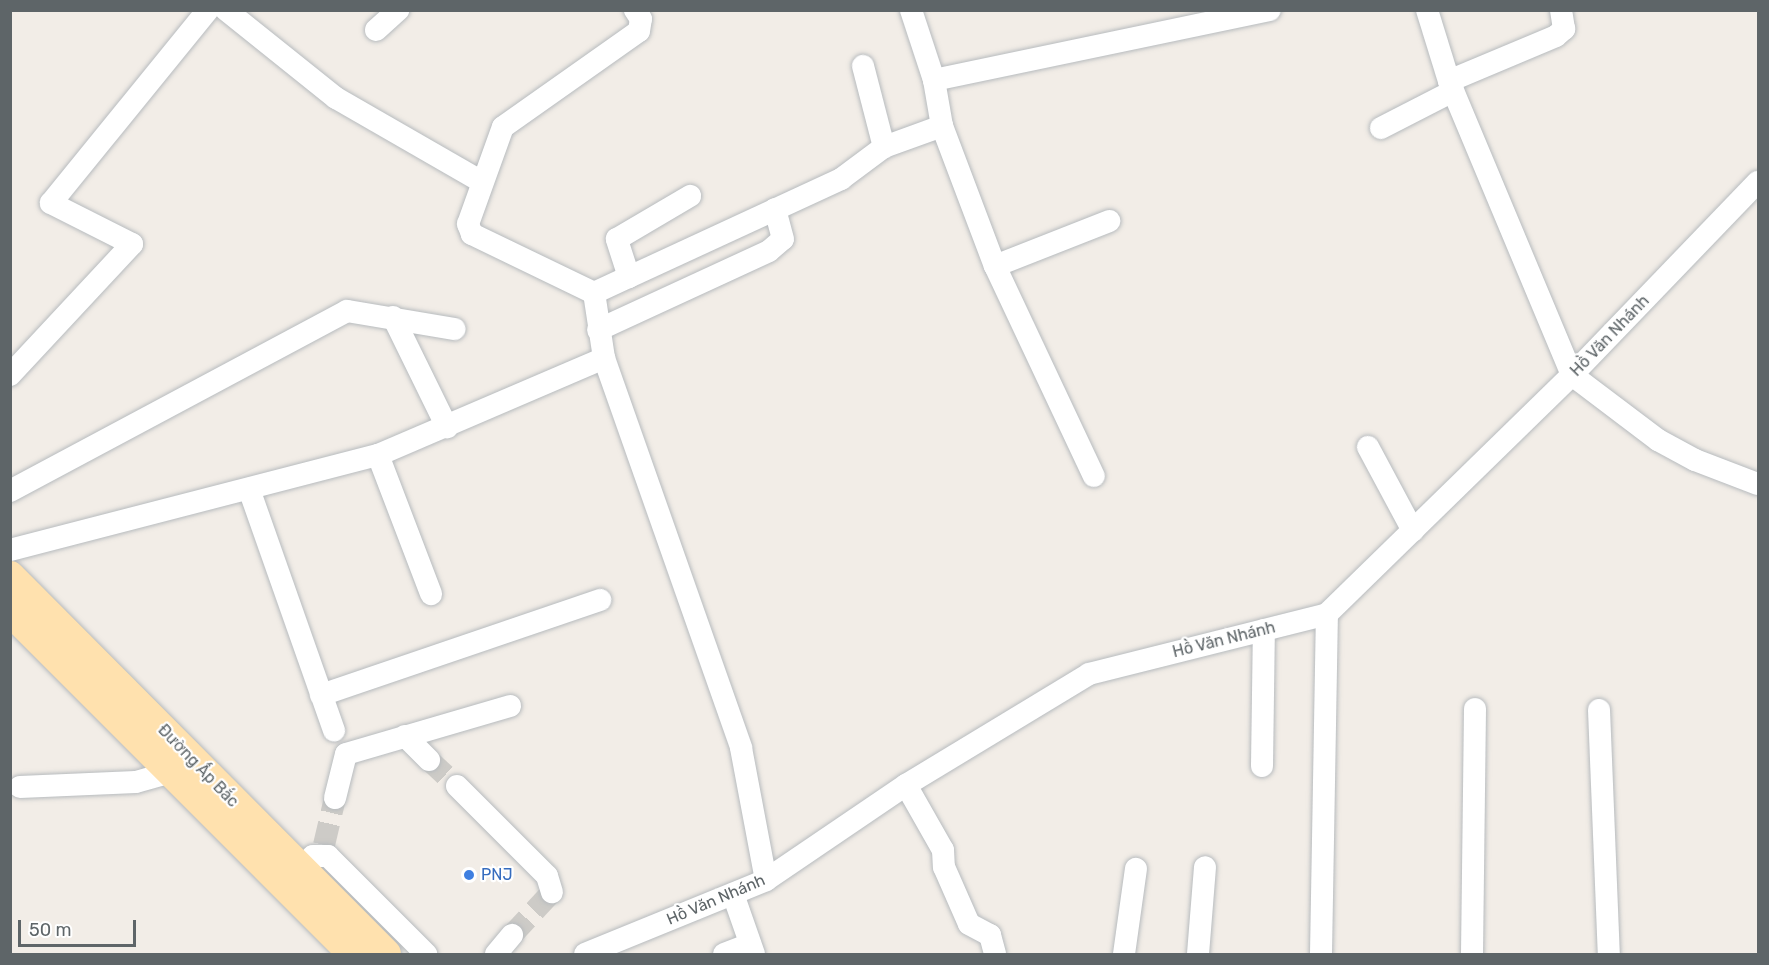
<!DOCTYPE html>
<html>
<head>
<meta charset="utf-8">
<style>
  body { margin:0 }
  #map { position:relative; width:1769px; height:965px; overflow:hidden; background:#f2ede7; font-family:Rubik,sans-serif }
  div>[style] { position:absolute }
  .minor-tunnel>* { height:22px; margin-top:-11px; transform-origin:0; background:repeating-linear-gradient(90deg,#cdcbc7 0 22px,transparent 0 33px) }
  .roads { filter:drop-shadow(0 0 2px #b7bbbe) drop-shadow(0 0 2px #b7bbbe) }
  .minor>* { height:22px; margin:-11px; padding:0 11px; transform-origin:11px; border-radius:11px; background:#fff }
  .major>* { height:30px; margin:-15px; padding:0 15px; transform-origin:15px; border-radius:15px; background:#ffe1ae }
  .dots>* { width:16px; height:16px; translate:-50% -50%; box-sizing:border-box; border:3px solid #fff; border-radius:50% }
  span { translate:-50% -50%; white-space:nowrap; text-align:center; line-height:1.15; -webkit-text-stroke:4.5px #fff; paint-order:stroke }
  .street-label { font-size:16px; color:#5e6568 }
  .shop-label { font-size:16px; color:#366cbe }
  .left { translate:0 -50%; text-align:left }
  .frame { position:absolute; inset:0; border:12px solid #5e6568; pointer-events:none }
  .scale { position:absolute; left:18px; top:920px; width:118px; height:27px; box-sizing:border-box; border:3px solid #5e6568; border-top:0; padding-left:8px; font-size:18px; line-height:21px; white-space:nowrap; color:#5e6568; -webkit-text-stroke:4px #fff; paint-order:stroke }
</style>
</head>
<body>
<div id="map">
  <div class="minor-tunnel">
    <i style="left:429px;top:760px;width:38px;rotate:43deg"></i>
    <i style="left:324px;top:845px;width:48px;rotate:-76.8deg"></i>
    <i style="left:512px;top:935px;width:59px;rotate:-47.1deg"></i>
  </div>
  <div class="roads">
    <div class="minor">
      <i style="left:226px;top:10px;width:141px;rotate:38.7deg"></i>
      <i style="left:336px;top:98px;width:168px;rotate:29.9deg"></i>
      <i style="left:1427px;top:10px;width:74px;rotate:72.8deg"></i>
      <i style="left:1449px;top:81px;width:319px;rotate:67.3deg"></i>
      <i style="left:1572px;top:375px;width:108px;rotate:37.1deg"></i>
      <i style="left:1658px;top:440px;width:42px;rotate:28.4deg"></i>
      <i style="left:1695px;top:460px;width:67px;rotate:20.9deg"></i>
      <i style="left:376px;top:30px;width:30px;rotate:-42deg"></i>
      <i style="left:863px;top:66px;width:84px;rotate:75.5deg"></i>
      <i style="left:934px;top:80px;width:343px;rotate:-11.8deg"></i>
      <i style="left:1449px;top:81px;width:116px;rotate:-22.8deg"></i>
      <i style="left:1556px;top:36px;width:11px;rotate:-41deg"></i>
      <i style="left:1564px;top:29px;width:19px;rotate:-99deg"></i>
      <i style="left:942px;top:126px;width:150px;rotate:69.3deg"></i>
      <i style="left:995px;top:266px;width:123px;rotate:-21.5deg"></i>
      <i style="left:1381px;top:128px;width:81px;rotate:-27.2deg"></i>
      <i style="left:995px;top:266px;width:232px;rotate:64.8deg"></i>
      <i style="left:629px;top:277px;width:234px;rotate:-24.8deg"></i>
      <i style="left:841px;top:179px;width:54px;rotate:-36.7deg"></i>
      <i style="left:884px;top:147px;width:62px;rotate:-19.9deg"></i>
      <i style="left:942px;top:126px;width:47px;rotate:-99.9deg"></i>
      <i style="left:934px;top:80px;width:74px;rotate:-108.2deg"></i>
      <i style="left:594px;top:293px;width:136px;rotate:-154.2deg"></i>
      <i style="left:472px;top:234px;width:11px;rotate:-112deg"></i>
      <i style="left:468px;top:224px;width:103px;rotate:-70.2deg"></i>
      <i style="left:503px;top:127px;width:166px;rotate:-35.2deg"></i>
      <i style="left:639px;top:31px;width:12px;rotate:-81deg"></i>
      <i style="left:641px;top:19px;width:11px;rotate:-124deg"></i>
      <i style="left:393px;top:317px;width:123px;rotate:63.9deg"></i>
      <i style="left:598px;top:330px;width:188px;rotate:-24.8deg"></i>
      <i style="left:769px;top:251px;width:18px;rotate:-41deg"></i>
      <i style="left:783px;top:239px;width:31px;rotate:-105deg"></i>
      <i style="left:604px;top:358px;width:413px;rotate:70.6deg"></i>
      <i style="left:741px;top:748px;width:134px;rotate:79.3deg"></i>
      <i style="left:10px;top:375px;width:179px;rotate:-47deg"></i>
      <i style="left:132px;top:244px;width:91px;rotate:-153.2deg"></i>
      <i style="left:51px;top:203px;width:249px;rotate:-50.9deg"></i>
      <i style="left:1368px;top:447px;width:95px;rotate:61.8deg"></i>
      <i style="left:378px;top:455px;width:149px;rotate:69.1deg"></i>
      <i style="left:249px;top:489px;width:256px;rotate:70.6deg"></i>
      <i style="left:10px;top:491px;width:382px;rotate:-28.1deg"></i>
      <i style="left:347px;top:311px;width:109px;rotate:9.5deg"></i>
      <i style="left:10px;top:550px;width:380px;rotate:-14.5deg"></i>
      <i style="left:378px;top:455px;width:246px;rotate:-23.2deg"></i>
      <i style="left:604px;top:358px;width:66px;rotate:-98.7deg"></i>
      <i style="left:594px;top:293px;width:38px;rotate:-25deg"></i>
      <i style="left:629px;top:277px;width:40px;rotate:-108deg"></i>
      <i style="left:617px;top:239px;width:85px;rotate:-30.5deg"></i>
      <i style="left:321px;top:695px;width:295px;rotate:-18.8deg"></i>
      <i style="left:1599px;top:710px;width:244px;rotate:87.7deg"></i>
      <i style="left:405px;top:736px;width:34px;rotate:45deg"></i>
      <i style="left:1262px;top:766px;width:136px;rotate:-89.2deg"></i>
      <i style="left:906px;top:785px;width:75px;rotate:60.4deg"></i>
      <i style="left:943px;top:850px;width:17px;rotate:87deg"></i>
      <i style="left:944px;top:867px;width:62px;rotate:66.3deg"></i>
      <i style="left:969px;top:924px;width:24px;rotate:28deg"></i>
      <i style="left:990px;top:935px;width:20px;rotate:75deg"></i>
      <i style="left:457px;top:786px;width:127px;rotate:45deg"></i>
      <i style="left:547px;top:876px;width:17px;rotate:73deg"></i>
      <i style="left:20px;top:787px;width:116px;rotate:-2.5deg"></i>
      <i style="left:136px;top:782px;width:37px;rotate:-16deg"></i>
      <i style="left:335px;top:798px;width:45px;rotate:-76deg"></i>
      <i style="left:346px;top:754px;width:171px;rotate:-16.3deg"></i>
      <i style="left:300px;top:869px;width:18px;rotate:-45deg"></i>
      <i style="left:313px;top:856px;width:15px"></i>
      <i style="left:328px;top:856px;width:139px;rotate:45deg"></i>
      <i style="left:733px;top:894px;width:64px;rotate:70.7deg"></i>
      <i style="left:496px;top:954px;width:25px;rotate:-50deg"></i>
      <i style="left:585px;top:954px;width:196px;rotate:-22.2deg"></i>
      <i style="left:766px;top:880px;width:169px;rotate:-34.2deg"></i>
      <i style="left:906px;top:785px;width:214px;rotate:-31.2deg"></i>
      <i style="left:1089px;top:674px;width:245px;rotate:-14.1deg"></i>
      <i style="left:1327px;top:614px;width:342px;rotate:-44.3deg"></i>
      <i style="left:1572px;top:375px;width:268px;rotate:-46.1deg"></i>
      <i style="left:724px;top:954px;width:28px;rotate:-21deg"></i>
      <i style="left:1124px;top:954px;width:86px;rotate:-82deg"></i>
      <i style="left:1198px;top:954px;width:87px;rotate:-85.4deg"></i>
      <i style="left:1321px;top:954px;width:340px;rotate:-89deg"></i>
      <i style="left:1472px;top:954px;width:245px;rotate:-89.3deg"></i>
    </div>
    <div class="major">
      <i style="left:10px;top:576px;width:533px;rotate:45.15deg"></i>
      <i style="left:10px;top:611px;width:485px;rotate:45deg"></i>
    </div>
  </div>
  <div class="dots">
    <i style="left:469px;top:875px;background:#3f7fe0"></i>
  </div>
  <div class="street-label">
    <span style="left:1610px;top:336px;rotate:-46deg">Hồ Văn Nhánh</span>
    <span style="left:1224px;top:640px;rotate:-14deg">Hồ Văn Nhánh</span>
    <span style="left:198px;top:766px;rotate:46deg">Đường Ấp Bắc</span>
    <span style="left:716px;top:900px;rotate:-23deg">Hồ Văn Nhánh</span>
  </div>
  <div class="shop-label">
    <span class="left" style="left:481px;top:875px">PNJ</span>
  </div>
  <div class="frame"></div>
  <div class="scale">50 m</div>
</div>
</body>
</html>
